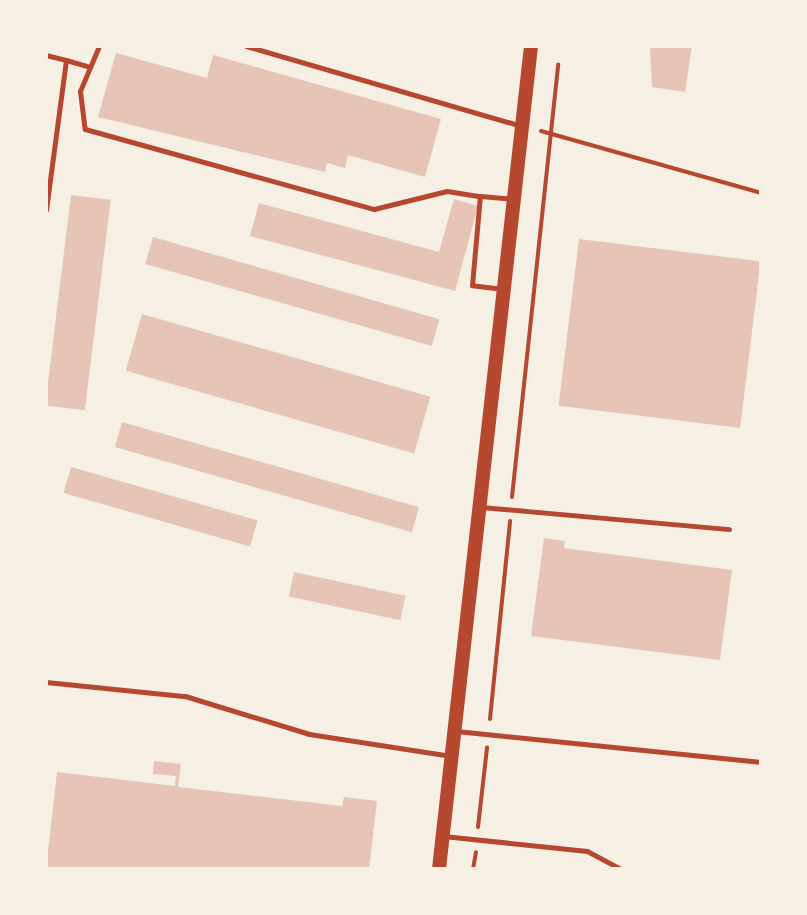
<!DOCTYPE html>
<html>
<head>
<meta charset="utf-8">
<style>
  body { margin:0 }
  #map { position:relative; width:807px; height:915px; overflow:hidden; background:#f6efe4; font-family:"Alegreya Sans",sans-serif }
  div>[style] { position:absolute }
  .building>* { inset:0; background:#e6c5b7; transform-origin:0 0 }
  .path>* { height:4px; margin:-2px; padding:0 2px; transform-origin:2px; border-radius:2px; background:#b5482f }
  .service>* { height:5px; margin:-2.5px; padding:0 2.5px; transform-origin:2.5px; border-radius:2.5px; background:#b5482f }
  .tertiary>* { height:14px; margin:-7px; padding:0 7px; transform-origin:7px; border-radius:7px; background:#b5482f }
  span { translate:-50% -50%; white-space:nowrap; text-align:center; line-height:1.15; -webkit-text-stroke:8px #f6efe4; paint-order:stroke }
  .frame { position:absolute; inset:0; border:48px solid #f6efe4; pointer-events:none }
</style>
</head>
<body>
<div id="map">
  <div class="building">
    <i style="clip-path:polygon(650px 46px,692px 46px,685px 92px,652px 87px)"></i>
    <i style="clip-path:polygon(116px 53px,207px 78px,213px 55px,441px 119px,425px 177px,348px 155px,345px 168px,327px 163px,325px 172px,98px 117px)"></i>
    <i style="left:71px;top:195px;width:40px;height:212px;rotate:7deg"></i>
    <i style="clip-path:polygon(454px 199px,478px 206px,455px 291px,250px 236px,259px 203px,439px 252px)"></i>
    <i style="left:153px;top:237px;width:298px;height:28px;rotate:16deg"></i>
    <i style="left:579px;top:239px;width:183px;height:168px;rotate:7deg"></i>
    <i style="left:142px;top:314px;width:300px;height:59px;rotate:16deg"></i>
    <i style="left:122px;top:422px;width:309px;height:26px;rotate:16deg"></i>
    <i style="left:71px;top:467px;width:194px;height:27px;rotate:16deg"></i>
    <i style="clip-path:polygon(544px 538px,565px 541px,564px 548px,732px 570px,720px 660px,531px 636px)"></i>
    <i style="left:294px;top:572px;width:114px;height:25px;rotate:12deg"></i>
    <i style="clip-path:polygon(154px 761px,181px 764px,178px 787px,342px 806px,344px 797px,377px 801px,369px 869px,46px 869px,57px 772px,175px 786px,176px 776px,153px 774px)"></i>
  </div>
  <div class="path">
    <i style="left:541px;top:131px;width:229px;rotate:15.7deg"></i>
    <i style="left:512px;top:497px;width:435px;rotate:-83.9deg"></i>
    <i style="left:490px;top:719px;width:199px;rotate:-84.2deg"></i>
    <i style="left:478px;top:827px;width:80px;rotate:-83.5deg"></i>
    <i style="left:473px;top:869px;width:17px;rotate:-80deg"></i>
  </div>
  <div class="service">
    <i style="left:99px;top:46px;width:49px;rotate:112.9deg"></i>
    <i style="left:80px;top:91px;width:38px;rotate:83deg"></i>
    <i style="left:85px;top:129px;width:300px;rotate:15.5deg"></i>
    <i style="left:374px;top:209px;width:75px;rotate:-13.9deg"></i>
    <i style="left:447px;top:191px;width:33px;rotate:9deg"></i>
    <i style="left:246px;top:46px;width:283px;rotate:16.2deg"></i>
    <i style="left:46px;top:55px;width:21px;rotate:14deg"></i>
    <i style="left:66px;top:60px;width:151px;rotate:97.6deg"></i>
    <i style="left:66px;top:60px;width:22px;rotate:16deg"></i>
    <i style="left:503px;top:289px;width:31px;rotate:-173deg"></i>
    <i style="left:472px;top:285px;width:89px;rotate:-84.9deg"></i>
    <i style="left:480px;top:196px;width:33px;rotate:5deg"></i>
    <i style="left:481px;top:507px;width:249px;rotate:5.1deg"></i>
    <i style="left:46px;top:682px;width:140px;rotate:5.8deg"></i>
    <i style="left:185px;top:696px;width:130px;rotate:17deg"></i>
    <i style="left:309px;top:734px;width:144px;rotate:8.8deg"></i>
    <i style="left:456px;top:731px;width:307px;rotate:5.8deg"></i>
    <i style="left:443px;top:836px;width:145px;rotate:5.9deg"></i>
    <i style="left:587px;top:851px;width:38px;rotate:28deg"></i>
  </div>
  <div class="tertiary">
    <i style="left:439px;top:869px;width:828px;rotate:-83.62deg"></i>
  </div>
  <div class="frame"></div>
</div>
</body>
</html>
